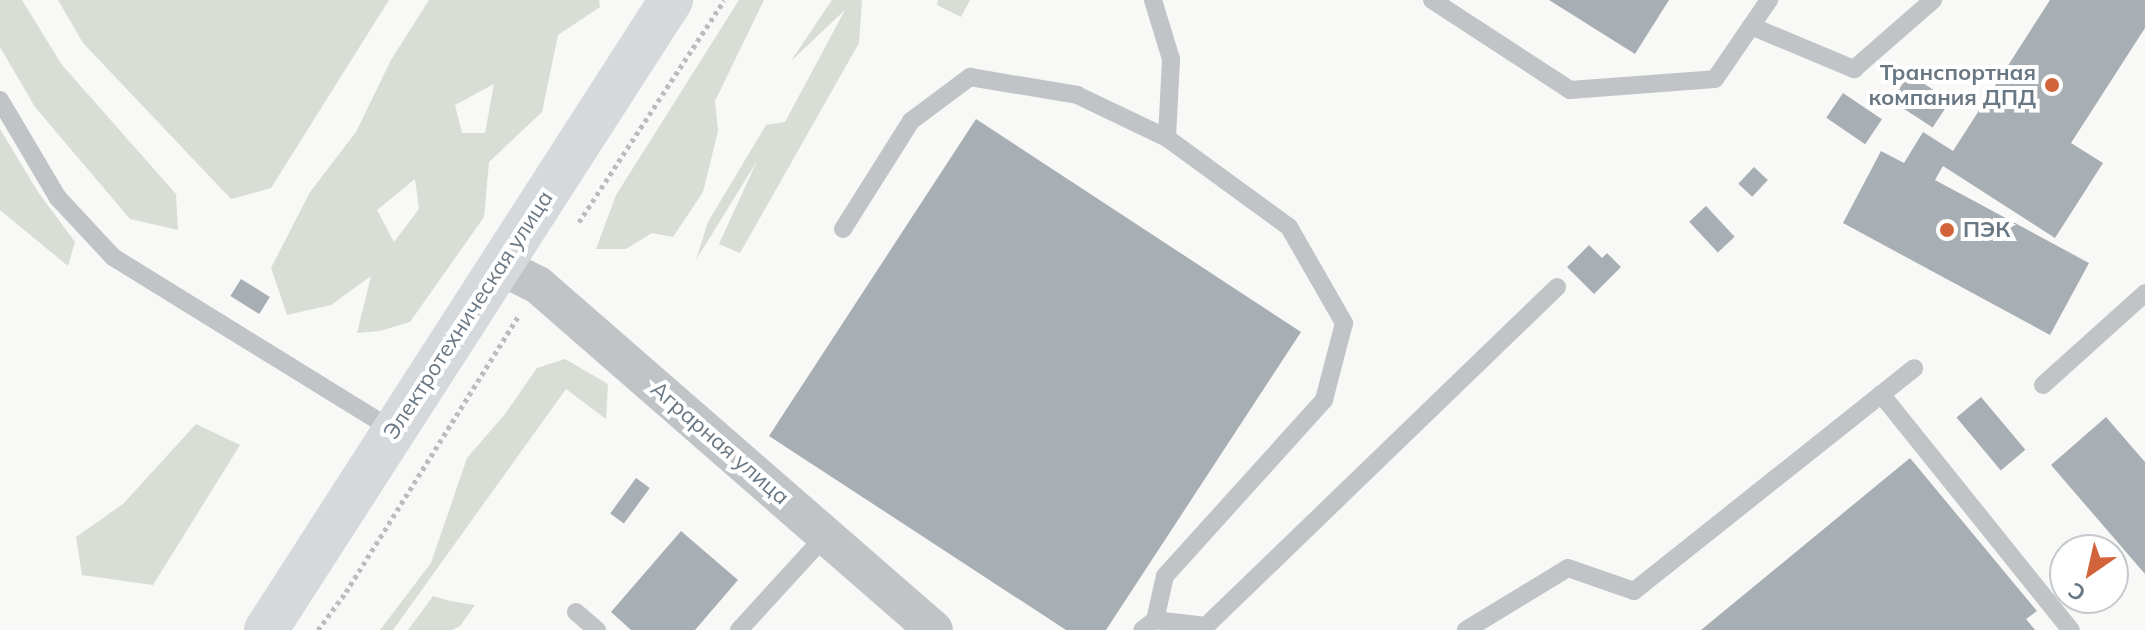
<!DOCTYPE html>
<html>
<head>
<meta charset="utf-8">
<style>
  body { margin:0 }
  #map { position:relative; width:2145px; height:630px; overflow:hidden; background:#f8f8f6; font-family:Mulish,sans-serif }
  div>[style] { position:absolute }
  .green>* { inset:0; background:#d8ddd5 }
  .building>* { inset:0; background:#a8afb4; transform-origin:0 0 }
  .path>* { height:5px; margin-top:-2.5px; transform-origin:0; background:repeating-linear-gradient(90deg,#babdbf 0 4px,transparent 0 8px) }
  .service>* { height:18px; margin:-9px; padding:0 9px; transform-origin:9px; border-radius:9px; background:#c0c4c7 }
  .minor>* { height:38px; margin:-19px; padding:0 19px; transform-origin:19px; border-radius:19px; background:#c0c4c7 }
  .secondary>* { height:44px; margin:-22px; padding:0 22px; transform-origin:22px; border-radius:22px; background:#d5d9dc }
  .dots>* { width:22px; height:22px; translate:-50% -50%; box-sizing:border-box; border:4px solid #fff; border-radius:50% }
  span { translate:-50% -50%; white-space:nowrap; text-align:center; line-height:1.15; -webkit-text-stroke:8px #fff; paint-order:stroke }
  .poi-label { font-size:22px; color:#6a7884; font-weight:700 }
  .right { translate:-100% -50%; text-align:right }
  .left { translate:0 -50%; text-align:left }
  .street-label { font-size:22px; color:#6a7884 }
  .north { position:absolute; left:2049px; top:534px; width:80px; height:80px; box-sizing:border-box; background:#fff; border:2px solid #c3c9ce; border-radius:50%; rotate:214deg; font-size:22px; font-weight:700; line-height:32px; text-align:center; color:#6a7884 }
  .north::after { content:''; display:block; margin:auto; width:28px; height:36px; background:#d3633b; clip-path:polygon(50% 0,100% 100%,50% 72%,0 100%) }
</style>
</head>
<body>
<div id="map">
  <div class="green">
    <i style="clip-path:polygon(0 0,22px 0,62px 65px,176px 194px,178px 230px,130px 219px,35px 107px,0 47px)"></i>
    <i style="clip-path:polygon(58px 0,389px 0,271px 188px,231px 199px,83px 43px)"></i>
    <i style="clip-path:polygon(evenodd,429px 0,599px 0,600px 7px,558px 35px,542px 112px,489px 162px,484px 217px,410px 322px,380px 331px,357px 333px,371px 276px,331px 305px,287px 315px,271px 268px,310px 192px,356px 132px,391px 60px,429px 0,494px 84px,485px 133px,462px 133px,455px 105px,494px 84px,429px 0,415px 179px,419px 209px,394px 242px,377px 210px,415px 179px)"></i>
    <i style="clip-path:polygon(739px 0,764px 0,715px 101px,718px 131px,703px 192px,673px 237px,652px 233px,626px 249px,596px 249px,616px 195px)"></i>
    <i style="clip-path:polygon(832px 0,862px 0,859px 43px,740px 253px,719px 244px,757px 161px,696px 260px,708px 222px,766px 125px,785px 122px,845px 10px,791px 61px)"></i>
    <i style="clip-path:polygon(938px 0,970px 0,961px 17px,937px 5px)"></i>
    <i style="clip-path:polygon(0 129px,38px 192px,75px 242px,68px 266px,0 210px)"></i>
    <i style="clip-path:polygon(565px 359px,608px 384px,606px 419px,566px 389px,393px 630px,380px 630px,431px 563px,467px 458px,505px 414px,537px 368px)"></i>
    <i style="clip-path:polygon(196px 424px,240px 445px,153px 585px,82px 575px,76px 537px,123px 504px)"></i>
    <i style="clip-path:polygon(433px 596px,450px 601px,475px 605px,460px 626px,452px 630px,408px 630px)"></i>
  </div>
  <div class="building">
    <i style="clip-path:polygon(1549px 0,1669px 0,1635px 54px)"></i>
    <i style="clip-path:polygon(2050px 0,2145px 0,2145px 28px,2071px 143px,2103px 163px,2055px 238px,1943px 166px,1935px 180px,2089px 263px,2050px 335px,1843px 223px,1881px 151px,1904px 163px,1923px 132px,1953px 151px)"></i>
    <i style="left:1909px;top:74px;width:49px;height:32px;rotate:33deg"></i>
    <i style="left:1843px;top:93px;width:47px;height:30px;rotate:34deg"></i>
    <i style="clip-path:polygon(976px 119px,1301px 332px,1106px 630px,1066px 630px,769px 436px)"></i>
    <i style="left:1754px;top:167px;width:19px;height:23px;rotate:43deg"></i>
    <i style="left:1706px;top:206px;width:42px;height:23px;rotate:47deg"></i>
    <i style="clip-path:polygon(1589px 245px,1602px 258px,1607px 253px,1621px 267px,1594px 294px,1567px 267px)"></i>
    <i style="left:241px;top:279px;width:34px;height:20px;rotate:32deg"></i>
    <i style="left:1981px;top:397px;width:69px;height:32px;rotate:50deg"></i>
    <i style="clip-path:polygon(2106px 417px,2145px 462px,2145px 574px,2051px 465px)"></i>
    <i style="clip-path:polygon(1910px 458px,2037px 611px,2026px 619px,2035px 630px,1701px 630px)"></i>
    <i style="left:636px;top:478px;width:17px;height:44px;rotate:36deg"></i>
    <i style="clip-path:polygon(681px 531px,738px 580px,695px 630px,631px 630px,611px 612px)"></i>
  </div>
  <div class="path">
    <i style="left:579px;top:222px;width:265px;rotate:-56.8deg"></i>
    <i style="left:318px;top:630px;width:47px;rotate:-53.6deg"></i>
    <i style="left:346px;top:592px;width:328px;rotate:-58deg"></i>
  </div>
  <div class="service">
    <i style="left:1153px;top:0;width:62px;rotate:73deg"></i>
    <i style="left:1171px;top:59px;width:79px;rotate:92.9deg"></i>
    <i style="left:1432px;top:0;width:165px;rotate:33.1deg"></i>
    <i style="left:1570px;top:90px;width:145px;rotate:-4.3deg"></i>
    <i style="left:1715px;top:79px;width:96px;rotate:-55.6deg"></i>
    <i style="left:1751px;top:26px;width:112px;rotate:22.7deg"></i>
    <i style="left:1854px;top:69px;width:105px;rotate:-41.1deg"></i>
    <i style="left:0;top:100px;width:114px;rotate:59.4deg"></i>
    <i style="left:58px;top:198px;width:81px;rotate:47deg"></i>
    <i style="left:113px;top:257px;width:328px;rotate:31.7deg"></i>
    <i style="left:843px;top:229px;width:128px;rotate:-57.8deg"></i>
    <i style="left:911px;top:121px;width:74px;rotate:-36.7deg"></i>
    <i style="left:970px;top:77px;width:109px;rotate:9.5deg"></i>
    <i style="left:1077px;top:95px;width:100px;rotate:25.5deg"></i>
    <i style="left:1167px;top:138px;width:151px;rotate:36.1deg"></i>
    <i style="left:1289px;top:227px;width:111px;rotate:60.2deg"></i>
    <i style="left:1344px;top:323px;width:80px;rotate:104.6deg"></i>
    <i style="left:1324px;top:400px;width:237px;rotate:132.1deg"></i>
    <i style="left:1165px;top:576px;width:45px;rotate:102.8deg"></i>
    <i style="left:1155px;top:620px;width:16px;rotate:142deg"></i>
    <i style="left:2043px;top:385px;width:137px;rotate:-42deg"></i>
    <i style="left:1881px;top:394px;width:303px;rotate:51.2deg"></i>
    <i style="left:576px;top:612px;width:28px;rotate:41deg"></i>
    <i style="left:1155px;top:620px;width:51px;rotate:6.7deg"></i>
    <i style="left:1206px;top:626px;width:488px;rotate:-44deg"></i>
    <i style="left:739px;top:630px;width:129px;rotate:-47.5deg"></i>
    <i style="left:1466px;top:630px;width:119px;rotate:-31.3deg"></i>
    <i style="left:1568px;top:568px;width:70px;rotate:19.2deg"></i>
    <i style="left:1634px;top:591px;width:358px;rotate:-38.5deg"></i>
  </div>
  <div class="minor">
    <i style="left:500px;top:266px;width:42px;rotate:26.6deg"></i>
    <i style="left:538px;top:285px;width:525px;rotate:41.06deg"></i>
  </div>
  <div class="secondary">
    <i style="left:266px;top:630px;width:749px;rotate:-57.26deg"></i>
  </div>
  <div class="dots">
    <i style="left:2052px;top:85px;background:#d3633b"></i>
    <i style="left:1947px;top:230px;background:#d3633b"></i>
  </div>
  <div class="poi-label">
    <span class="right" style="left:2036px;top:85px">Транспортная<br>компания ДПД</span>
    <span class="left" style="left:1963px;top:230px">ПЭК</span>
  </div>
  <div class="street-label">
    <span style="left:468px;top:315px;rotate:-57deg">Электротехническая улица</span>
    <span style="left:720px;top:443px;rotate:41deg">Аграрная улица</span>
  </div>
  <div class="north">С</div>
</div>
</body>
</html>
